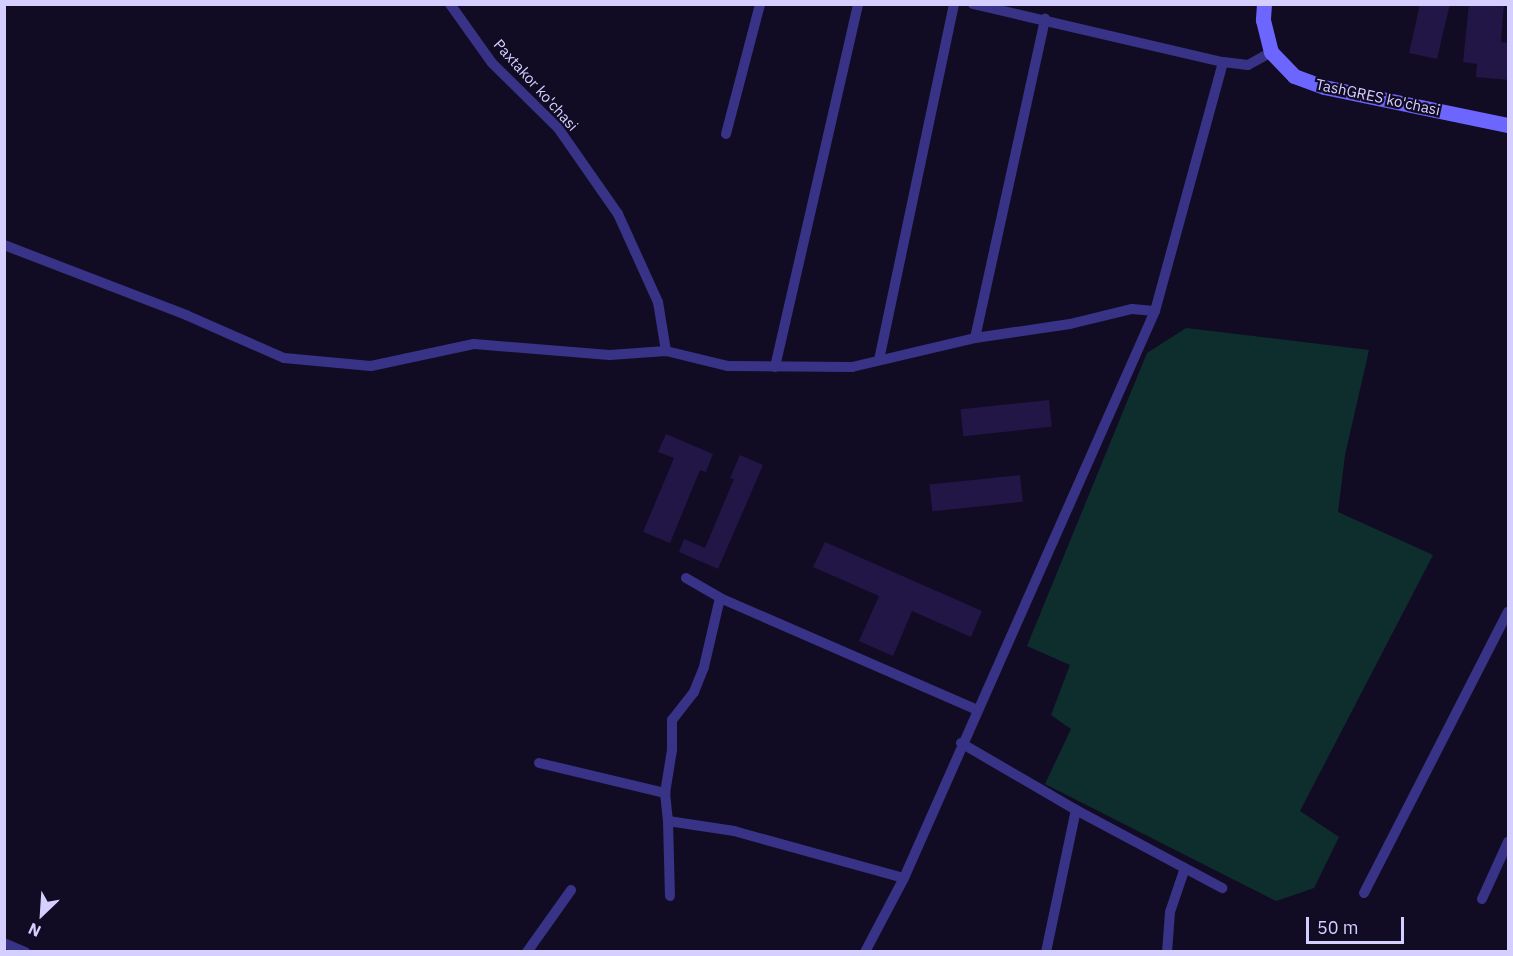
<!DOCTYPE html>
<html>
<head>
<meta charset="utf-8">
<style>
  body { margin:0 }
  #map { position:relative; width:1513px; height:956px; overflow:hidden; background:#110c24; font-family:"IBM Plex Sans",sans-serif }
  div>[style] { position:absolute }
  .green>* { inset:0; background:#0e2e2e }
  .building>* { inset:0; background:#211646; transform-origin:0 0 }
  .minor>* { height:10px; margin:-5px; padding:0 5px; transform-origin:5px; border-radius:5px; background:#383387 }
  .secondary>* { height:15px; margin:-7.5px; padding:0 7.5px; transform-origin:7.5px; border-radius:7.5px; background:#6c66ff }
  span { translate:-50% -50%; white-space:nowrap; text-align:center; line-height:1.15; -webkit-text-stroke:4.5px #110c24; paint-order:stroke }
  .street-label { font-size:15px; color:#d5cfff }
  .frame { position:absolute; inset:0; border:6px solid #d5cfff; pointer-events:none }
  .north { position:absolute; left:12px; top:884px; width:60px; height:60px; -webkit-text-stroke:4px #110c24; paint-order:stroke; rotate:205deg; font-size:16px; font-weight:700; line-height:24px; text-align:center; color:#d5cfff }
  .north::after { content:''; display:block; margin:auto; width:21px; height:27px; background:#d5cfff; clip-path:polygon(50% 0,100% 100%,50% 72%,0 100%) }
  .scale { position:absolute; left:1306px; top:917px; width:98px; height:27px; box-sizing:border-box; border:3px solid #d5cfff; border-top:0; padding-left:8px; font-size:18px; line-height:21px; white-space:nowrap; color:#d5cfff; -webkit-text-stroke:4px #110c24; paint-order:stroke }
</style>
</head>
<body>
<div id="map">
  <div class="green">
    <i style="clip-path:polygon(1186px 328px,1369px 350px,1345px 455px,1338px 512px,1433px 555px,1300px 811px,1339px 837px,1314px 888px,1276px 901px,1045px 784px,1071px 729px,1051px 715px,1070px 665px,1027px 646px,1147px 353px)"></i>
  </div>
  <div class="building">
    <i style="clip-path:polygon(1420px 4px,1450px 4px,1437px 59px,1409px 53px)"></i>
    <i style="clip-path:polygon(1469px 4px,1504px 4px,1501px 42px,1509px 43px,1509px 80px,1476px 77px,1477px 64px,1463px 62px)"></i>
    <i style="left:1049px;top:400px;width:27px;height:89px;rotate:84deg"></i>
    <i style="clip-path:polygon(666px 434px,713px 454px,706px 472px,700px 470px,670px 543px,643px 532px,674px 458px,658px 452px)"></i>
    <i style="clip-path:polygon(740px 455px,763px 465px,718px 569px,679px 552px,684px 539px,705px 548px,734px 479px,730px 478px)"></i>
    <i style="left:1020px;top:475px;width:27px;height:91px;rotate:84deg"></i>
    <i style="clip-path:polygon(825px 542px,982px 611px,971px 637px,912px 611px,893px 656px,859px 641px,879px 596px,813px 567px)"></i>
  </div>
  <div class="minor">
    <i style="left:450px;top:4px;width:72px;rotate:54.6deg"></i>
    <i style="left:492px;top:63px;width:93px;rotate:44.6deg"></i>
    <i style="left:558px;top:128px;width:105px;rotate:55.1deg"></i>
    <i style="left:618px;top:214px;width:97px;rotate:65.6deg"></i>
    <i style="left:658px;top:302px;width:50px;rotate:80.7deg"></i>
    <i style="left:973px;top:4px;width:257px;rotate:13.1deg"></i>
    <i style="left:1223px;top:62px;width:25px;rotate:7deg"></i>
    <i style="left:1248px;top:65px;width:26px;rotate:-29deg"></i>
    <i style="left:726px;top:134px;width:134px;rotate:-75.3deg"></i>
    <i style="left:4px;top:245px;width:195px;rotate:21deg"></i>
    <i style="left:186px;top:315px;width:107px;rotate:23.7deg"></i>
    <i style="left:284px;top:358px;width:87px;rotate:5.3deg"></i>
    <i style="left:371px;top:366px;width:105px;rotate:-12.1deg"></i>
    <i style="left:474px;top:344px;width:136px;rotate:4.6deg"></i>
    <i style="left:610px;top:355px;width:56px;rotate:-4.1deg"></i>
    <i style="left:666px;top:351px;width:64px;rotate:13.6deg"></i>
    <i style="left:728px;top:366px;width:124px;rotate:0.5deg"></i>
    <i style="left:852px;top:367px;width:126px;rotate:-13.3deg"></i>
    <i style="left:975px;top:338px;width:96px;rotate:-8.4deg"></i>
    <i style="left:1070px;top:324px;width:64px;rotate:-13.6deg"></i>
    <i style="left:1132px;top:309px;width:23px;rotate:5deg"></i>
    <i style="left:975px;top:338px;width:327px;rotate:-77.6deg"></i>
    <i style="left:879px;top:360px;width:364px;rotate:-78.1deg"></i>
    <i style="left:775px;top:367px;width:372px;rotate:-77.1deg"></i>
    <i style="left:686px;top:578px;width:39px;rotate:30deg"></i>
    <i style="left:720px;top:598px;width:281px;rotate:23.5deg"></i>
    <i style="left:720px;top:598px;width:71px;rotate:103.1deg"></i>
    <i style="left:704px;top:667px;width:27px;rotate:112deg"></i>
    <i style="left:694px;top:692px;width:36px;rotate:128deg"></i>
    <i style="left:672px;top:720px;width:30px;rotate:90deg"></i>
    <i style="left:672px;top:750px;width:44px;rotate:99.2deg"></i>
    <i style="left:665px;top:793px;width:28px;rotate:84deg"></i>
    <i style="left:668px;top:821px;width:67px;rotate:8.6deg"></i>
    <i style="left:734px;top:831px;width:176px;rotate:15.5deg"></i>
    <i style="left:961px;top:743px;width:133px;rotate:30.2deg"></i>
    <i style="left:1076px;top:810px;width:166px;rotate:28.1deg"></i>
    <i style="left:539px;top:763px;width:130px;rotate:13.4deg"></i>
    <i style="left:668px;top:821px;width:75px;rotate:88.5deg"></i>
    <i style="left:1364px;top:893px;width:316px;rotate:-62.9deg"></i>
    <i style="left:1482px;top:899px;width:63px;rotate:-65.5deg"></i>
    <i style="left:4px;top:943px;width:23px;rotate:23deg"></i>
    <i style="left:527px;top:952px;width:76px;rotate:-54.6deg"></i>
    <i style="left:865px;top:952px;width:84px;rotate:-62.2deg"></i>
    <i style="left:904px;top:878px;width:620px;rotate:-66.12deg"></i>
    <i style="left:1155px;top:311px;width:258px;rotate:-74.7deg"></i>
    <i style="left:1046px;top:952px;width:145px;rotate:-78.1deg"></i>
    <i style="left:1167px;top:952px;width:40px;rotate:-85.7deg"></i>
    <i style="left:1170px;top:912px;width:46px;rotate:-71.2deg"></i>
  </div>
  <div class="secondary">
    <i style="left:1264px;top:4px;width:16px;rotate:94deg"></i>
    <i style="left:1263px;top:20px;width:33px;rotate:76deg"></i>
    <i style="left:1271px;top:52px;width:33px;rotate:46deg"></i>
    <i style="left:1294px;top:76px;width:32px;rotate:20deg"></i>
    <i style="left:1324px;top:87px;width:188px;rotate:11.7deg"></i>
  </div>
  <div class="street-label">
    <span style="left:536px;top:85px;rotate:48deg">Paxtakor ko'chasi</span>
    <span style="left:1378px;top:97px;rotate:12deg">TashGRES ko'chasi</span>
  </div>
  <div class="frame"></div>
  <div class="north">N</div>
  <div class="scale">50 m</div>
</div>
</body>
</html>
